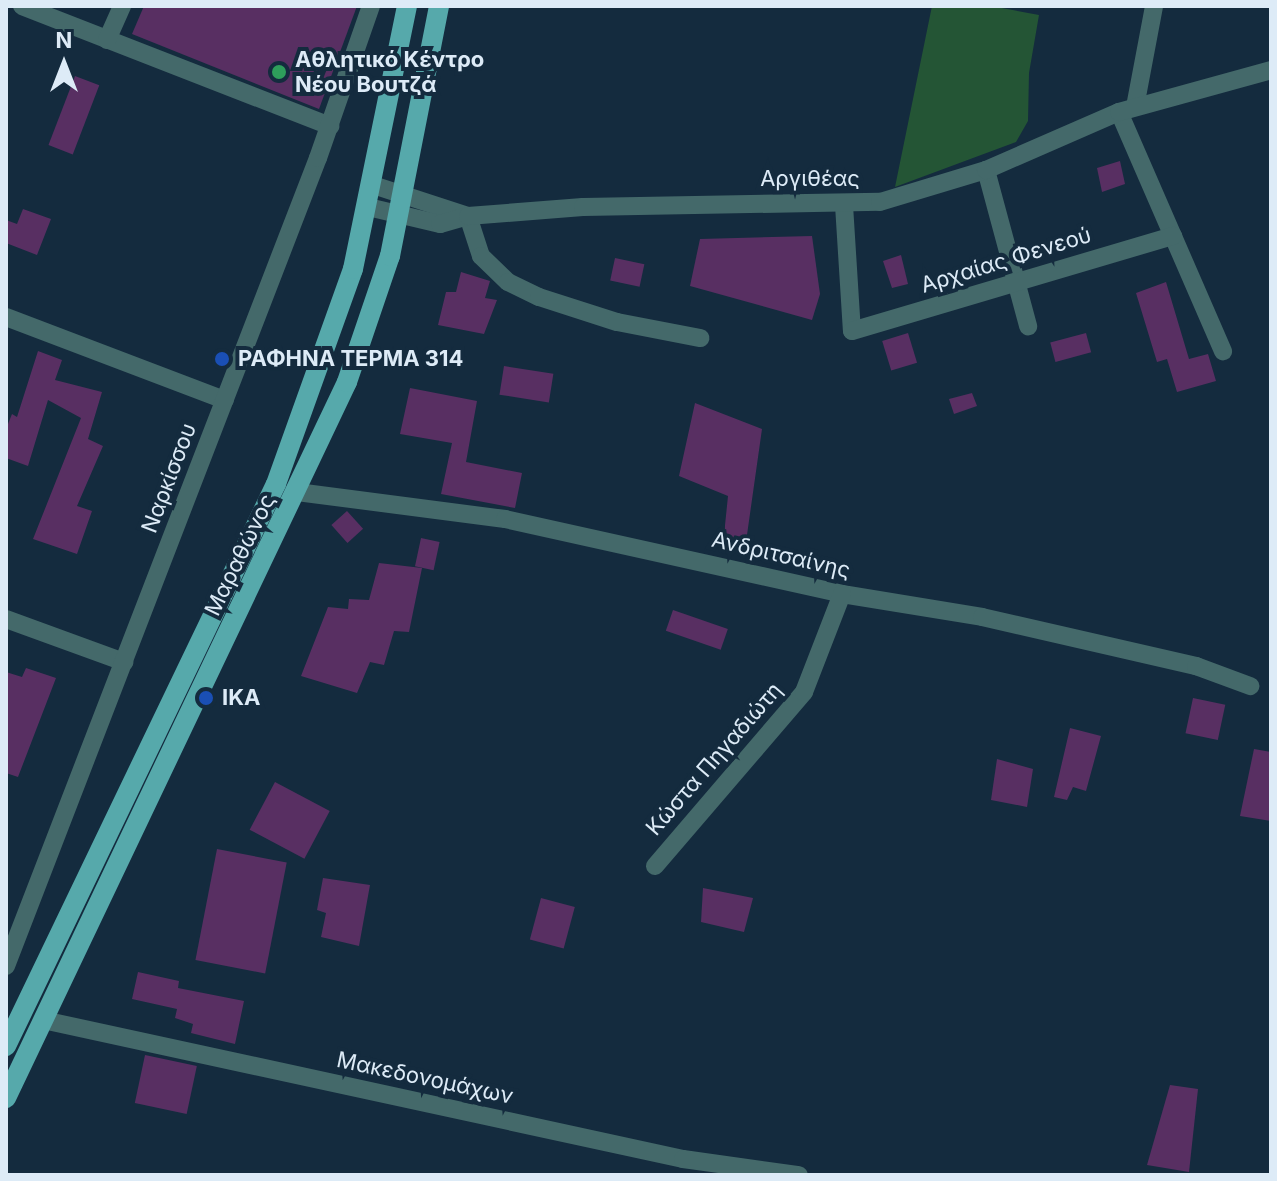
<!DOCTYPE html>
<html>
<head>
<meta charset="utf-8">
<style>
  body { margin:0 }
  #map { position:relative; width:1277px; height:1181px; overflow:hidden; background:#142b3e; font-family:Inter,sans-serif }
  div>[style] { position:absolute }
  .green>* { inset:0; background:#245535 }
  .building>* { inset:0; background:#582f62; transform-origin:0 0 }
  .minor>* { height:18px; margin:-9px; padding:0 9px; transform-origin:9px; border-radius:9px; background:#44696a }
  .major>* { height:20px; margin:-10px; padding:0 10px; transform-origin:10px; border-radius:10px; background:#56a9ab }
  .dots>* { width:22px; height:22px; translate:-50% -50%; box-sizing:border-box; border:4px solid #142b3e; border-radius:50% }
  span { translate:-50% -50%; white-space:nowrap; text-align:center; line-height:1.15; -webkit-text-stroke:8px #142b3e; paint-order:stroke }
  .poi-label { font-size:22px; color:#ddebf7; font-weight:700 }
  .left { translate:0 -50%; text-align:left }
  .street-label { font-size:22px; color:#ddebf7 }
  .frame { position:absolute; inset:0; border:8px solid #ddebf7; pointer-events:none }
  .north { position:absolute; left:24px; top:24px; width:80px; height:80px; -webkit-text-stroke:6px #142b3e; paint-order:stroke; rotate:0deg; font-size:22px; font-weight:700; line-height:32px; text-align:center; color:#ddebf7 }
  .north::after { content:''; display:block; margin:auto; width:28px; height:36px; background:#ddebf7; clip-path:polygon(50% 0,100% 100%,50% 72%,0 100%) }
</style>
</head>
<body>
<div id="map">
  <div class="green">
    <i style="clip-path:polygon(932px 6px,991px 6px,1039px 15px,1029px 73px,1028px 121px,1016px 142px,895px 187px)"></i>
  </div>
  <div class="building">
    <i style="clip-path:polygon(144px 6px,357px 6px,319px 109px,132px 34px)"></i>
    <i style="left:75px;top:76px;width:26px;height:74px;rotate:21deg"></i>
    <i style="clip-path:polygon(1120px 161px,1125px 184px,1102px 192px,1097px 168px)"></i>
    <i style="clip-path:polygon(23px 209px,51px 219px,37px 255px,6px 243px,6px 220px,17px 224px)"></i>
    <i style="clip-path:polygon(812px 236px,820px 294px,812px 320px,690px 286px,700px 239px)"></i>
    <i style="clip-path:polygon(901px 255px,908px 284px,892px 288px,883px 261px)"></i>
    <i style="left:615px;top:258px;width:30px;height:23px;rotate:12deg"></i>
    <i style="clip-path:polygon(461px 272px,490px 281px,485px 298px,497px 300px,484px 334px,438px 325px,446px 292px,456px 292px)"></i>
    <i style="clip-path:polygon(1166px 282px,1189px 359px,1208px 354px,1216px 381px,1177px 392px,1167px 359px,1157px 362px,1136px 293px)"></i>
    <i style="left:908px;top:333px;width:31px;height:27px;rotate:73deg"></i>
    <i style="left:1086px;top:333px;width:20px;height:37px;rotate:75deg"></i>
    <i style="clip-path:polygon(38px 351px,62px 360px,55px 380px,102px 392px,88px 439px,103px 446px,77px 506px,92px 511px,77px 554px,33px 539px,81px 418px,48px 400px,28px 466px,6px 458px,6px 429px,12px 414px,17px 417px)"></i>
    <i style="left:504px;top:366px;width:50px;height:29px;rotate:9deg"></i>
    <i style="clip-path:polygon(410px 388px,477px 401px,466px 462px,522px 473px,515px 508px,441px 494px,452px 443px,400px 434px)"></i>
    <i style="clip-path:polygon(972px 393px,977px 406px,954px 414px,949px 399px)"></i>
    <i style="clip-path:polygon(695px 403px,762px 429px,746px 542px,724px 535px,728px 496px,679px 476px)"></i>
    <i style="left:347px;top:511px;width:24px;height:21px;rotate:48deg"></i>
    <i style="left:421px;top:538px;width:19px;height:29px;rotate:12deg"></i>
    <i style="clip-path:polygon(379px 563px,422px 568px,409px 632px,394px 631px,384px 665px,370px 662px,357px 693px,301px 676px,328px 607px,348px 609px,349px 599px,369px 600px)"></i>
    <i style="left:673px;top:610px;width:58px;height:22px;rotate:19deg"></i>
    <i style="clip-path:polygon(26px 668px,56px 678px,18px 777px,6px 773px,6px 672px,22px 677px)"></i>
    <i style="left:1193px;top:698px;width:33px;height:36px;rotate:12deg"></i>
    <i style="clip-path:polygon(1070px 728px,1101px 736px,1086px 791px,1073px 787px,1067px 800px,1054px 797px)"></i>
    <i style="clip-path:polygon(1254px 749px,1271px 752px,1271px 821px,1240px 816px)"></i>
    <i style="clip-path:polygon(997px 759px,1033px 769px,1027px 807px,991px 800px)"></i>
    <i style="left:275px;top:782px;width:62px;height:54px;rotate:28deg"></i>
    <i style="left:217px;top:849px;width:71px;height:113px;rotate:11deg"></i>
    <i style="clip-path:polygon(323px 878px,370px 885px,359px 946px,321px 937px,326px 913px,317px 910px)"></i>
    <i style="clip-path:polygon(703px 888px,753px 898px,744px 932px,701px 922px)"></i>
    <i style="left:541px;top:898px;width:35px;height:43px;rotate:15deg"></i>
    <i style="clip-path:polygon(138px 972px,179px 981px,178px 988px,244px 1001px,235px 1044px,191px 1033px,193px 1024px,175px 1018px,177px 1009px,132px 999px)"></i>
    <i style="left:145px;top:1055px;width:53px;height:49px;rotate:12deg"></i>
    <i style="clip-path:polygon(1170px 1085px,1198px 1089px,1189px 1172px,1147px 1165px)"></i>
  </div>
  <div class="minor">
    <i style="left:22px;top:6px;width:331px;rotate:21.3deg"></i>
    <i style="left:107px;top:40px;width:37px;rotate:-66deg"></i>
    <i style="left:1135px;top:107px;width:103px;rotate:-79.3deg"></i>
    <i style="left:1119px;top:112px;width:261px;rotate:66.5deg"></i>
    <i style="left:986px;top:170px;width:162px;rotate:74.9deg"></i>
    <i style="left:373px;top:185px;width:100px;rotate:18.1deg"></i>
    <i style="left:468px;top:216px;width:42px;rotate:72deg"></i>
    <i style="left:481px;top:256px;width:37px;rotate:44deg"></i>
    <i style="left:508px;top:282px;width:34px;rotate:26deg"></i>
    <i style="left:539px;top:297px;width:82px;rotate:17.8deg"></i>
    <i style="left:617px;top:322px;width:85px;rotate:10.9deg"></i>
    <i style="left:844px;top:205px;width:126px;rotate:86.4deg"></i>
    <i style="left:852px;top:331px;width:335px;rotate:-16.5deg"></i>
    <i style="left:368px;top:207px;width:74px;rotate:13.3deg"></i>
    <i style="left:440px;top:224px;width:29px;rotate:-16deg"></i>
    <i style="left:468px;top:216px;width:115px;rotate:-4.5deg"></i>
    <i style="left:583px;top:207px;width:297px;rotate:-1deg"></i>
    <i style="left:880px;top:202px;width:111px;rotate:-16.8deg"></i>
    <i style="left:986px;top:170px;width:145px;rotate:-23.6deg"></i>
    <i style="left:1119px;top:112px;width:158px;rotate:-15.4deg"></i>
    <i style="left:6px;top:317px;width:234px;rotate:20.8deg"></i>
    <i style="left:297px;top:492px;width:210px;rotate:7.4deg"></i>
    <i style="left:505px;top:519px;width:345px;rotate:12.5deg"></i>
    <i style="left:842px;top:594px;width:142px;rotate:9.3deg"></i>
    <i style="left:982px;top:617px;width:220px;rotate:12.9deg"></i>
    <i style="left:1196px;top:666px;width:58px;rotate:20.3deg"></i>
    <i style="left:6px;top:619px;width:126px;rotate:20deg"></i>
    <i style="left:655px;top:866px;width:229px;rotate:-49.4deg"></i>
    <i style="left:804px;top:692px;width:105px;rotate:-68.8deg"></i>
    <i style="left:6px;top:966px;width:866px;rotate:-68.89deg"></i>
    <i style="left:318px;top:158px;width:161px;rotate:-70.8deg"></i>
    <i style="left:43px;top:1020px;width:655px;rotate:12.25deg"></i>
    <i style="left:683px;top:1159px;width:117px;rotate:7.9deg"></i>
  </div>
  <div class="major">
    <i style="left:6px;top:1046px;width:623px;rotate:-64.34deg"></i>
    <i style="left:276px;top:484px;width:228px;rotate:-70.3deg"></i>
    <i style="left:353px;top:269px;width:268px;rotate:-78.4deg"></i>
    <i style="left:6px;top:1098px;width:793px;rotate:-64.53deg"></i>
    <i style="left:347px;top:382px;width:133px;rotate:-71.2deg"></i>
    <i style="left:390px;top:256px;width:255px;rotate:-78.9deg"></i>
  </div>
  <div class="dots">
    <i style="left:279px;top:72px;background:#2e9e5b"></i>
    <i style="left:222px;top:359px;background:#1a4fb4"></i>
    <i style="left:206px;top:698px;background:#1a4fb4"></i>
  </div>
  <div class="poi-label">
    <span class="left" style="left:295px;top:72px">Αθλητικό Κέντρο<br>Νέου Βουτζά</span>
    <span class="left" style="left:238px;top:359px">ΡΑΦΗΝΑ ΤΕΡΜΑ 314</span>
    <span class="left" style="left:222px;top:698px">ΙΚΑ</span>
  </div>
  <div class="street-label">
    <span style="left:810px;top:179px">Αργιθέας</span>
    <span style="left:1006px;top:260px;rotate:-17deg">Αρχαίας Φενεού</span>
    <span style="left:169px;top:478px;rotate:-69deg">Ναρκίσσου</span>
    <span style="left:240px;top:555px;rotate:-64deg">Μαραθώνος</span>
    <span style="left:781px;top:555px;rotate:13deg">Ανδριτσαίνης</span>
    <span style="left:714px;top:759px;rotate:-49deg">Κώστα Πηγαδιώτη</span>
    <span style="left:425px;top:1078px;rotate:12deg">Μακεδονομάχων</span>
  </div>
  <div class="frame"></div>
  <div class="north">N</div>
</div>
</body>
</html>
